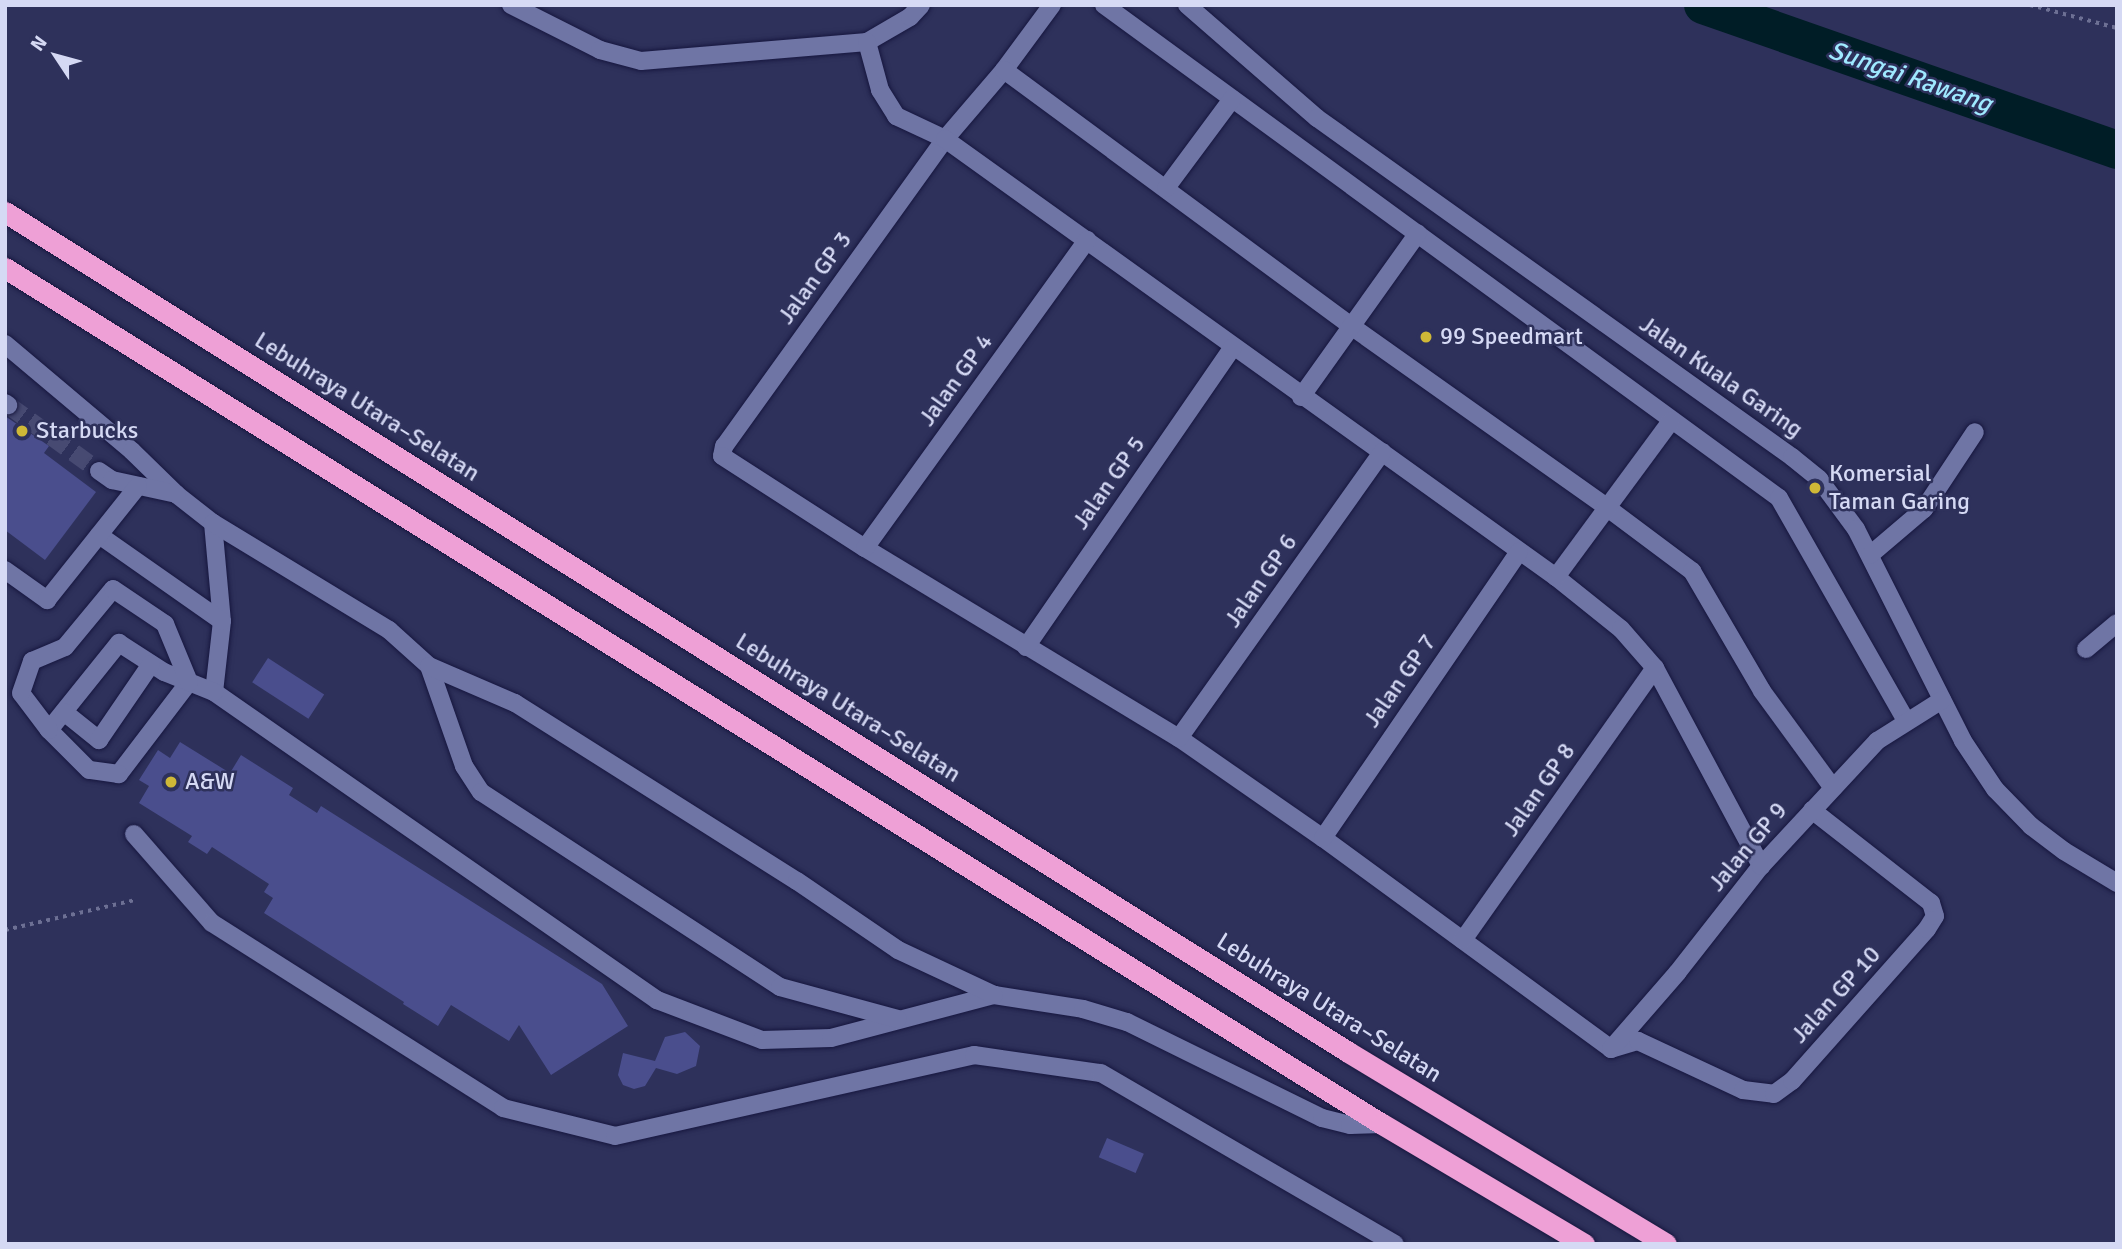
<!DOCTYPE html>
<html>
<head>
<meta charset="utf-8">
<style>
  body { margin:0 }
  #map { position:relative; width:2122px; height:1249px; overflow:hidden; background:#2e315b; font-family:Signika,sans-serif }
  div>[style] { position:absolute }
  .river>* { height:38px; margin:-19px; padding:0 19px; transform-origin:19px; border-radius:19px; background:#001d26 }
  .building>* { inset:0; background:#4a4e8d; transform-origin:0 0 }
  .minor-tunnel>* { height:18px; margin-top:-9px; transform-origin:0; background:repeating-linear-gradient(90deg,#474a72 0 18px,transparent 0 27px) }
  .path>* { height:3.5px; margin-top:-1.75px; transform-origin:0; background:repeating-linear-gradient(90deg,#6d7094 0 3.5px,transparent 0 8.5px) }
  .roads { filter:drop-shadow(0 0 2px #17173f) drop-shadow(0 0 2px #17173f) }
  .minor>* { height:18px; margin:-9px; padding:0 9px; transform-origin:9px; border-radius:9px; background:#6f75a5 }
  .highway>* { height:21px; margin:-10.5px; padding:0 10.5px; transform-origin:10.5px; border-radius:10.5px; background:#eea0d6 }
  .dots>* { width:19px; height:19px; translate:-50% -50%; box-sizing:border-box; border:4px solid #2e315b; border-radius:50% }
  span { translate:-50% -50%; white-space:nowrap; text-align:center; line-height:1.15; -webkit-text-stroke:5px #2e315b; paint-order:stroke }
  .street-label { font-size:24px; color:#d5d9f4 }
  .poi-label { font-size:24px; color:#d5d9f4 }
  .left { translate:0 -50%; text-align:left }
  .water-label { font-size:26px; color:#9fe9ff; font-style:italic }
  .frame { position:absolute; inset:0; border:7px solid #d5d9f4; pointer-events:none }
  .north { position:absolute; left:21px; top:21px; width:70px; height:70px; -webkit-text-stroke:5px #2e315b; paint-order:stroke; rotate:306deg; font-size:19px; font-weight:700; line-height:28px; text-align:center; color:#d5d9f4 }
  .north::after { content:''; display:block; margin:auto; width:24px; height:32px; background:#d5d9f4; clip-path:polygon(50% 0,100% 100%,50% 72%,0 100%) }
</style>
</head>
<body>
<div id="map">
  <div class="river">
    <i style="left:1703px;top:5px;width:439px;rotate:19.3deg"></i>
  </div>
  <div class="building">
    <i style="clip-path:polygon(5px 416px,49px 446px,44px 453px,96px 492px,45px 560px,5px 530px)"></i>
    <i style="left:268px;top:658px;width:67px;height:29px;rotate:33deg"></i>
    <i style="clip-path:polygon(180px 742px,230px 773px,241px 755px,293px 788px,289px 795px,317px 813px,321px 806px,602px 984px,628px 1026px,551px 1075px,519px 1025px,509px 1041px,451px 1005px,438px 1026px,403px 1004px,404px 1002px,264px 913px,273px 898px,264px 892px,269px 884px,212px 847px,207px 854px,188px 842px,192px 836px,139px 803px,149px 786px,139px 780px,158px 750px,170px 758px)"></i>
    <i style="clip-path:polygon(685px 1032px,700px 1046px,696px 1066px,677px 1074px,656px 1068px,645px 1086px,634px 1089px,623px 1085px,618px 1075px,623px 1053px,655px 1061px,665px 1037px)"></i>
    <i style="left:1107px;top:1138px;width:40px;height:21px;rotate:23deg"></i>
  </div>
  <div class="minor-tunnel">
    <i style="left:8px;top:405px;width:112px;rotate:36deg"></i>
  </div>
  <div class="path">
    <i style="left:2030px;top:5px;width:90px;rotate:14.8deg"></i>
    <i style="left:5px;top:930px;width:133px;rotate:-13deg"></i>
  </div>
  <div class="roads">
    <div class="minor">
      <i style="left:511px;top:5px;width:100px;rotate:26.8deg"></i>
      <i style="left:600px;top:50px;width:42px;rotate:15deg"></i>
      <i style="left:641px;top:61px;width:227px;rotate:-4.8deg"></i>
      <i style="left:867px;top:42px;width:50px;rotate:-30.2deg"></i>
      <i style="left:910px;top:17px;width:16px;rotate:-47deg"></i>
      <i style="left:1052px;top:5px;width:81px;rotate:126.4deg"></i>
      <i style="left:1004px;top:70px;width:91px;rotate:130.5deg"></i>
      <i style="left:945px;top:139px;width:378px;rotate:125.7deg"></i>
      <i style="left:724px;top:446px;width:10px;rotate:101deg"></i>
      <i style="left:722px;top:456px;width:170px;rotate:32.8deg"></i>
      <i style="left:865px;top:548px;width:367px;rotate:31.2deg"></i>
      <i style="left:1179px;top:738px;width:175px;rotate:34.8deg"></i>
      <i style="left:1323px;top:838px;width:357px;rotate:36.2deg"></i>
      <i style="left:1104px;top:5px;width:836px;rotate:36.14deg"></i>
      <i style="left:1779px;top:498px;width:257px;rotate:60.3deg"></i>
      <i style="left:1187px;top:5px;width:172px;rotate:41deg"></i>
      <i style="left:1317px;top:118px;width:584px;rotate:35.51deg"></i>
      <i style="left:1792px;top:457px;width:35px;rotate:39deg"></i>
      <i style="left:1819px;top:479px;width:62px;rotate:53.5deg"></i>
      <i style="left:1856px;top:529px;width:237px;rotate:63.2deg"></i>
      <i style="left:1963px;top:741px;width:58px;rotate:56.3deg"></i>
      <i style="left:1995px;top:789px;width:52px;rotate:45.8deg"></i>
      <i style="left:2031px;top:826px;width:41px;rotate:37.1deg"></i>
      <i style="left:2064px;top:851px;width:62px;rotate:31.1deg"></i>
      <i style="left:867px;top:42px;width:50px;rotate:74.8deg"></i>
      <i style="left:880px;top:90px;width:31px;rotate:58deg"></i>
      <i style="left:896px;top:116px;width:54px;rotate:25.1deg"></i>
      <i style="left:945px;top:139px;width:752px;rotate:35.64deg"></i>
      <i style="left:1556px;top:577px;width:83px;rotate:38.7deg"></i>
      <i style="left:1621px;top:629px;width:52px;rotate:48.9deg"></i>
      <i style="left:1655px;top:668px;width:225px;rotate:61.8deg"></i>
      <i style="left:1004px;top:70px;width:431px;rotate:36.4deg"></i>
      <i style="left:1351px;top:326px;width:316px;rotate:35.3deg"></i>
      <i style="left:1609px;top:509px;width:104px;rotate:36.8deg"></i>
      <i style="left:1692px;top:571px;width:139px;rotate:59.7deg"></i>
      <i style="left:1762px;top:691px;width:120px;rotate:53.8deg"></i>
      <i style="left:1166px;top:188px;width:111px;rotate:-53.4deg"></i>
      <i style="left:5px;top:344px;width:166px;rotate:40.1deg"></i>
      <i style="left:132px;top:451px;width:62px;rotate:44.3deg"></i>
      <i style="left:176px;top:494px;width:47px;rotate:38.1deg"></i>
      <i style="left:213px;top:523px;width:98px;rotate:84.8deg"></i>
      <i style="left:222px;top:621px;width:71px;rotate:96.4deg"></i>
      <i style="left:214px;top:692px;width:540px;rotate:34.81deg"></i>
      <i style="left:657px;top:1000px;width:112px;rotate:20.9deg"></i>
      <i style="left:762px;top:1040px;width:69px;rotate:-1.7deg"></i>
      <i style="left:831px;top:1038px;width:169px;rotate:-14.8deg"></i>
      <i style="left:994px;top:995px;width:90px;rotate:8.9deg"></i>
      <i style="left:1083px;top:1009px;width:46px;rotate:16.5deg"></i>
      <i style="left:1127px;top:1022px;width:217px;rotate:26.2deg"></i>
      <i style="left:1322px;top:1118px;width:29px;rotate:14deg"></i>
      <i style="left:1350px;top:1125px;width:32px;rotate:-2deg"></i>
      <i style="left:1301px;top:397px;width:201px;rotate:-54.5deg"></i>
      <i style="left:5px;top:403px;width:4px;rotate:34deg"></i>
      <i style="left:99px;top:471px;width:16px;rotate:35deg"></i>
      <i style="left:112px;top:480px;width:66px;rotate:12.3deg"></i>
      <i style="left:213px;top:523px;width:206px;rotate:31.3deg"></i>
      <i style="left:389px;top:630px;width:54px;rotate:42deg"></i>
      <i style="left:429px;top:666px;width:106px;rotate:70.7deg"></i>
      <i style="left:464px;top:766px;width:31px;rotate:57deg"></i>
      <i style="left:481px;top:792px;width:357px;rotate:33.1deg"></i>
      <i style="left:780px;top:987px;width:122px;rotate:15.2deg"></i>
      <i style="left:99px;top:535px;width:150px;rotate:35deg"></i>
      <i style="left:865px;top:548px;width:380px;rotate:-54.2deg"></i>
      <i style="left:1870px;top:555px;width:71px;rotate:-40.4deg"></i>
      <i style="left:1924px;top:509px;width:92px;rotate:-56.5deg"></i>
      <i style="left:5px;top:570px;width:52px;rotate:35.5deg"></i>
      <i style="left:47px;top:600px;width:146px;rotate:-51.4deg"></i>
      <i style="left:1556px;top:577px;width:194px;rotate:-53.6deg"></i>
      <i style="left:1026px;top:647px;width:364px;rotate:-55.4deg"></i>
      <i style="left:2086px;top:649px;width:40px;rotate:-40deg"></i>
      <i style="left:429px;top:666px;width:94px;rotate:23.3deg"></i>
      <i style="left:515px;top:703px;width:333px;rotate:32.3deg"></i>
      <i style="left:797px;top:881px;width:122px;rotate:34.3deg"></i>
      <i style="left:898px;top:950px;width:106px;rotate:25.1deg"></i>
      <i style="left:189px;top:682px;width:116px;rotate:127.3deg"></i>
      <i style="left:119px;top:774px;width:30px;rotate:-172deg"></i>
      <i style="left:89px;top:770px;width:57px;rotate:-135deg"></i>
      <i style="left:49px;top:730px;width:112px;rotate:-51.2deg"></i>
      <i style="left:119px;top:643px;width:54px;rotate:32.8deg"></i>
      <i style="left:164px;top:672px;width:54px;rotate:21.8deg"></i>
      <i style="left:64px;top:712px;width:45px;rotate:38.7deg"></i>
      <i style="left:99px;top:740px;width:92px;rotate:-55.6deg"></i>
      <i style="left:49px;top:730px;width:46px;rotate:-127.1deg"></i>
      <i style="left:21px;top:693px;width:34px;rotate:-71deg"></i>
      <i style="left:32px;top:661px;width:36px;rotate:-23deg"></i>
      <i style="left:65px;top:647px;width:75px;rotate:-50.4deg"></i>
      <i style="left:113px;top:589px;width:63px;rotate:33.9deg"></i>
      <i style="left:165px;top:624px;width:63px;rotate:67.5deg"></i>
      <i style="left:1179px;top:738px;width:351px;rotate:-54.6deg"></i>
      <i style="left:134px;top:834px;width:118px;rotate:48.8deg"></i>
      <i style="left:212px;top:923px;width:345px;rotate:32.4deg"></i>
      <i style="left:503px;top:1108px;width:115px;rotate:14deg"></i>
      <i style="left:615px;top:1136px;width:368px;rotate:-12.7deg"></i>
      <i style="left:974px;top:1055px;width:128px;rotate:8.1deg"></i>
      <i style="left:1101px;top:1073px;width:340px;rotate:30.2deg"></i>
      <i style="left:1323px;top:838px;width:347px;rotate:-55.6deg"></i>
      <i style="left:1463px;top:940px;width:333px;rotate:-54.8deg"></i>
      <i style="left:1611px;top:1049px;width:28px;rotate:-17deg"></i>
      <i style="left:1638px;top:1041px;width:116px;rotate:25deg"></i>
      <i style="left:1743px;top:1090px;width:31px;rotate:7deg"></i>
      <i style="left:1774px;top:1094px;width:22px;rotate:-36deg"></i>
      <i style="left:1792px;top:1081px;width:203px;rotate:-48.4deg"></i>
      <i style="left:1927px;top:929px;width:15px;rotate:-58deg"></i>
      <i style="left:1935px;top:916px;width:14px;rotate:-107deg"></i>
      <i style="left:1931px;top:903px;width:151px;rotate:-142deg"></i>
      <i style="left:1611px;top:1049px;width:101px;rotate:-49deg"></i>
      <i style="left:1677px;top:973px;width:136px;rotate:-51.9deg"></i>
      <i style="left:1761px;top:866px;width:171px;rotate:-47.1deg"></i>
      <i style="left:1877px;top:741px;width:77px;rotate:-32.2deg"></i>
    </div>
    <div class="highway">
      <i style="left:5px;top:212px;width:1584px;rotate:32.02deg"></i>
      <i style="left:1348px;top:1052px;width:371px;rotate:31.1deg"></i>
      <i style="left:5px;top:268px;width:1621px;rotate:31.87deg"></i>
      <i style="left:1382px;top:1124px;width:235px;rotate:30.7deg"></i>
    </div>
  </div>
  <div class="dots">
    <i style="left:1426px;top:337px;background:#cfb837"></i>
    <i style="left:22px;top:431px;background:#cfb837"></i>
    <i style="left:1815px;top:488px;background:#cfb837"></i>
    <i style="left:171px;top:782px;background:#cfb837"></i>
  </div>
  <div class="street-label">
    <span style="left:815px;top:278px;rotate:-54deg">Jalan GP 3</span>
    <span style="left:1721px;top:377px;rotate:35deg">Jalan Kuala Garing</span>
    <span style="left:956px;top:380px;rotate:-54deg">Jalan GP 4</span>
    <span style="left:367px;top:407px;rotate:32deg">Lebuhraya Utara–Selatan</span>
    <span style="left:1109px;top:483px;rotate:-55deg">Jalan GP 5</span>
    <span style="left:1261px;top:581px;rotate:-55deg">Jalan GP 6</span>
    <span style="left:1400px;top:681px;rotate:-55deg">Jalan GP 7</span>
    <span style="left:848px;top:708px;rotate:32deg">Lebuhraya Utara–Selatan</span>
    <span style="left:1539px;top:790px;rotate:-55deg">Jalan GP 8</span>
    <span style="left:1748px;top:847px;rotate:-50deg">Jalan GP 9</span>
    <span style="left:1836px;top:995px;rotate:-48deg">Jalan GP 10</span>
    <span style="left:1329px;top:1008px;rotate:32deg">Lebuhraya Utara–Selatan</span>
  </div>
  <div class="poi-label">
    <span class="left" style="left:1440px;top:337px">99 Speedmart</span>
    <span class="left" style="left:36px;top:431px">Starbucks</span>
    <span class="left" style="left:1829px;top:488px">Komersial<br>Taman Garing</span>
    <span class="left" style="left:185px;top:782px">A&amp;W</span>
  </div>
  <div class="water-label">
    <span style="left:1910px;top:78px;rotate:19deg">Sungai Rawang</span>
  </div>
  <div class="frame"></div>
  <div class="north">N</div>
</div>
</body>
</html>
